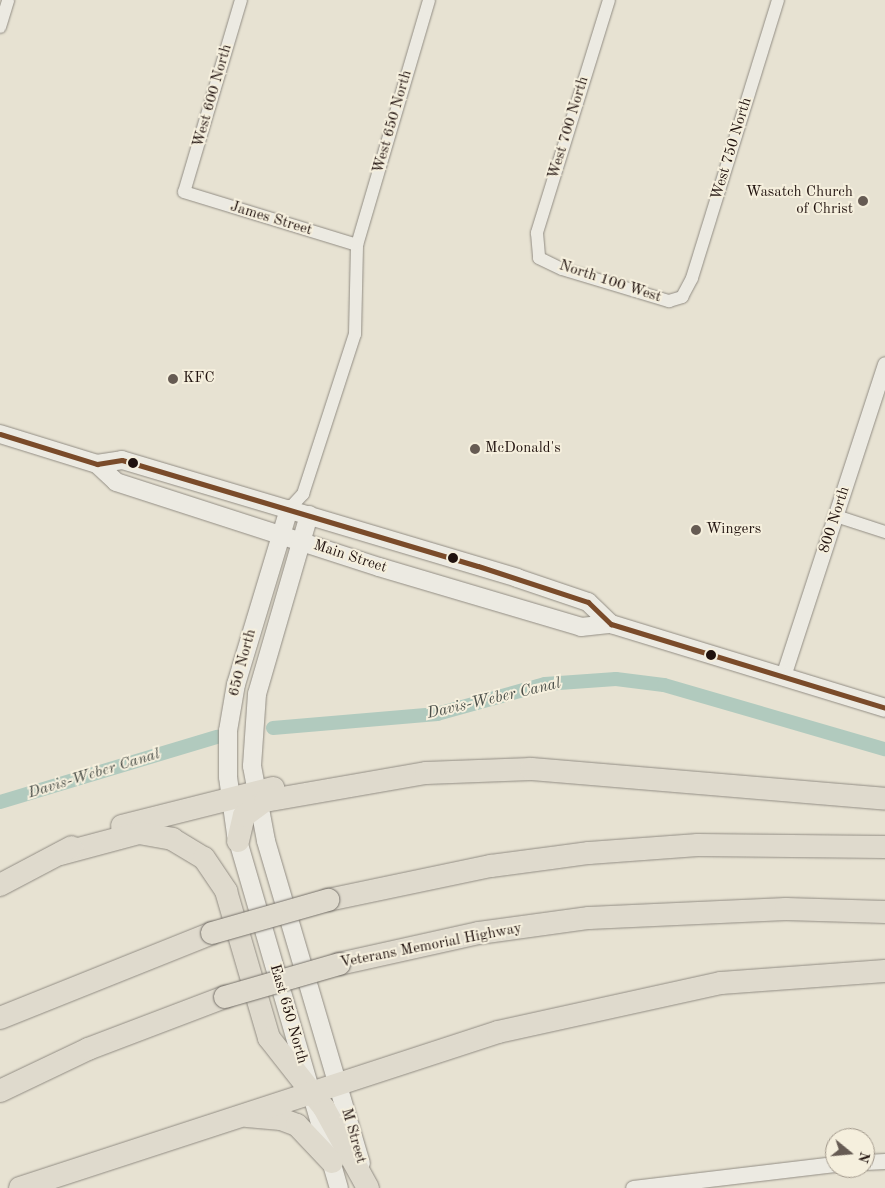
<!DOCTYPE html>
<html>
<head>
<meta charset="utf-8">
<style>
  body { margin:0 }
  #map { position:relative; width:885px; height:1188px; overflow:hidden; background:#e7e2d2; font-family:"Old Standard TT",serif }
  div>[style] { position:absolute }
  .canal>* { height:14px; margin:-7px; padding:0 7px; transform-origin:7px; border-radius:7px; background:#b1cabe }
  .roads { filter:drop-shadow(0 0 1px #928d84) drop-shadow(0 0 1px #928d84) }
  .minor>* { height:12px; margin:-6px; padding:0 6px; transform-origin:6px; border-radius:6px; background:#eceae2 }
  .tertiary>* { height:15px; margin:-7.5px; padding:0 7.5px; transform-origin:7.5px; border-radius:7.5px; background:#eceae2 }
  .secondary>* { height:18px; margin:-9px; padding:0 9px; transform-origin:9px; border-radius:9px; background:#eceae2 }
  .motorway>* { height:22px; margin:-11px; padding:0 11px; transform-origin:11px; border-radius:11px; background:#dfdacd }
  .bridges { filter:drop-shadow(0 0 1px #76716a) drop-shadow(0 0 1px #76716a) }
  .motorway-bridge>* { height:22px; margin:-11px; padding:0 11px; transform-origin:11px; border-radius:11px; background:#dfdacd }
  .bus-1>* { height:5px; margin:-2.5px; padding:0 2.5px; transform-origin:2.5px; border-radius:2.5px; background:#7a4b2a }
  .dots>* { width:14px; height:14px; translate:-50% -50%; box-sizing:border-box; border:2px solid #f5efdd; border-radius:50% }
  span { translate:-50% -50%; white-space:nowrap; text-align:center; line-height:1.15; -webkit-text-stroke:4px #f5efdd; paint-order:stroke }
  .street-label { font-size:15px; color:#20120e }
  .poi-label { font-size:15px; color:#20120e }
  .right { translate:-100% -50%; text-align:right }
  .left { translate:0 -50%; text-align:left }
  .water-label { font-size:16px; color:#4b4f49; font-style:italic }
  .north { position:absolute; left:825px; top:1128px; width:50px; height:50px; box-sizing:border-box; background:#f5efdd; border:1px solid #a0978a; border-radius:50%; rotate:107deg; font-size:14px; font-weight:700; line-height:20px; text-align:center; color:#20120e }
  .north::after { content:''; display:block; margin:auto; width:18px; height:22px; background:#665b53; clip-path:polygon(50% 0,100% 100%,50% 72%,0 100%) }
</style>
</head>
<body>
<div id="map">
  <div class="canal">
    <i style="left:273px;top:728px;width:165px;rotate:-4.9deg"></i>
    <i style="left:437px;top:714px;width:112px;rotate:-15.5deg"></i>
    <i style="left:545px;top:684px;width:71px;rotate:-4deg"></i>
    <i style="left:616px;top:679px;width:48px;rotate:7.1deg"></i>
    <i style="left:664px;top:685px;width:230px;rotate:16.2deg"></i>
    <i style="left:0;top:802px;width:227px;rotate:-16.7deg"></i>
  </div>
  <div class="roads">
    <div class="minor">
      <i style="left:241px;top:0;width:200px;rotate:106.5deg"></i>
      <i style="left:184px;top:192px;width:181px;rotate:17deg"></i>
      <i style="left:609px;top:0;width:244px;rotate:107.2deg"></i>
      <i style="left:537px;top:233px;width:25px;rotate:85deg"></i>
      <i style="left:539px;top:258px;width:25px;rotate:26deg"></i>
      <i style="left:562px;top:269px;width:112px;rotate:16.7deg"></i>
      <i style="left:669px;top:301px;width:14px;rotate:-17deg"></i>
      <i style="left:682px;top:297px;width:21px;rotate:-62deg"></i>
      <i style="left:692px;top:278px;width:291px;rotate:-72.8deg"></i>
      <i style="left:0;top:27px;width:28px;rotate:-73deg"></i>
      <i style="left:289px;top:509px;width:21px;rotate:-47deg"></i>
      <i style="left:303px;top:494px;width:168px;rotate:-72deg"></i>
      <i style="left:355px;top:334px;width:89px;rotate:-88.7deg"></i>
      <i style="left:357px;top:245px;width:255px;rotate:-73.6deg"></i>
      <i style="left:836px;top:516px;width:52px;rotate:18.1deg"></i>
    </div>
    <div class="tertiary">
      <i style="left:783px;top:676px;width:328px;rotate:-71.9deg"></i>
      <i style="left:865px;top:1162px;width:20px;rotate:-3deg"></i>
      <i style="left:633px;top:1188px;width:203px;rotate:-6.8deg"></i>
    </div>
    <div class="secondary">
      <i style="left:0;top:434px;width:102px;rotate:17.2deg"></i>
      <i style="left:97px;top:464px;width:25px;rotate:-9deg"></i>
      <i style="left:122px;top:460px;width:412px;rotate:16.6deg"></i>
      <i style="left:517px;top:578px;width:75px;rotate:18.7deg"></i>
      <i style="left:588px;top:602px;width:32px;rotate:44deg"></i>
      <i style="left:97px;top:464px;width:26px;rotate:43deg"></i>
      <i style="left:116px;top:482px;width:276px;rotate:17.9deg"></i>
      <i style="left:379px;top:567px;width:211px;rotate:16.5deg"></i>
      <i style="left:581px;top:627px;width:30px;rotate:-6deg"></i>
      <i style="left:611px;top:624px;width:287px;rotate:17deg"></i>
      <i style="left:289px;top:509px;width:183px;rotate:106.8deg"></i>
      <i style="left:236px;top:684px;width:48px;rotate:99.7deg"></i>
      <i style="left:228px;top:731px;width:46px;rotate:90deg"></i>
      <i style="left:228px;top:777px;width:58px;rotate:82deg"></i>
      <i style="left:236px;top:834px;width:369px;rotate:73.8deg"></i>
      <i style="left:309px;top:515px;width:186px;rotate:106.2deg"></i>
      <i style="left:257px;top:694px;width:72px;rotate:94deg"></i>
      <i style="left:252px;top:766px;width:76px;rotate:79.4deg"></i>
      <i style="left:266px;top:841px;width:336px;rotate:73.6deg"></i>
    </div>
    <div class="motorway">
      <i style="left:122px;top:826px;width:156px;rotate:-14.1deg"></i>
      <i style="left:238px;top:841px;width:26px;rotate:-77deg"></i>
      <i style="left:244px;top:816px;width:26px;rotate:-36deg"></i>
      <i style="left:265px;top:801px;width:163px;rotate:-9.9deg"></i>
      <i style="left:426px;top:773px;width:105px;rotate:-2.2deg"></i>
      <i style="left:531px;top:769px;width:355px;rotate:4.8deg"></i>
      <i style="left:60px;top:854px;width:82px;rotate:-14.9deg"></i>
      <i style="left:139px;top:833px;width:34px;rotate:10deg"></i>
      <i style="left:172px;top:839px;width:37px;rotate:31deg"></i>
      <i style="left:204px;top:858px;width:40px;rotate:56deg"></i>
      <i style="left:226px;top:891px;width:153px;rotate:73.7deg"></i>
      <i style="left:269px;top:1038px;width:89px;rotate:51.8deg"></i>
      <i style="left:324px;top:1108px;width:91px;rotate:61.2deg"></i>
      <i style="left:0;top:885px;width:81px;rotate:-27.8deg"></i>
      <i style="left:328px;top:900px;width:167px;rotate:-11.8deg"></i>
      <i style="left:491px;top:866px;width:99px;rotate:-7.6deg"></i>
      <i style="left:589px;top:853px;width:109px;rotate:-4.2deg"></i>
      <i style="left:698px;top:845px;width:187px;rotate:0.6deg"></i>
      <i style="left:339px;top:964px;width:143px;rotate:-12.5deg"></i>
      <i style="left:479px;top:933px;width:111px;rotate:-7.8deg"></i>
      <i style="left:589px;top:918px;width:197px;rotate:-2.6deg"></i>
      <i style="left:786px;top:909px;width:99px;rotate:1.7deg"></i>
      <i style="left:0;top:1018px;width:228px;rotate:-21.8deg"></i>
      <i style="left:0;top:1091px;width:98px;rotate:-25.5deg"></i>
      <i style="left:88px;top:1049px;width:147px;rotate:-20.8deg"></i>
      <i style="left:247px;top:1116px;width:34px;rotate:5deg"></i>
      <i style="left:281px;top:1119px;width:17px;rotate:21deg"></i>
      <i style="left:297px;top:1125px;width:51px;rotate:46.6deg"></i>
      <i style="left:20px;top:1188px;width:503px;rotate:-18.07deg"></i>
      <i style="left:498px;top:1032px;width:228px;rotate:-12.4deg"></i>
      <i style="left:721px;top:983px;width:164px;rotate:-4.2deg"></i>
    </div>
  </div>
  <div class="bridges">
    <div class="motorway-bridge">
      <i style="left:212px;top:933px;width:121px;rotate:-15.9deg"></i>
      <i style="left:225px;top:997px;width:119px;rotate:-16.1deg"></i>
    </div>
  </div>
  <div class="bus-1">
    <i style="left:0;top:434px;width:102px;rotate:17.2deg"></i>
    <i style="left:97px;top:464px;width:25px;rotate:-9deg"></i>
    <i style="left:122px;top:460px;width:371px;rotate:16.6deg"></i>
    <i style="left:478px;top:566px;width:116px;rotate:18.1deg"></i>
    <i style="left:588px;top:602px;width:32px;rotate:44deg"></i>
    <i style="left:611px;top:624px;width:287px;rotate:17deg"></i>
  </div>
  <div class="dots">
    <i style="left:863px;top:201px;background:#665b53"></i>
    <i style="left:173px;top:379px;background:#665b53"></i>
    <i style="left:475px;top:449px;background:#665b53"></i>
    <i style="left:133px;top:463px;background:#20120e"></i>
    <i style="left:696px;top:530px;background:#665b53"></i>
    <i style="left:453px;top:558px;background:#20120e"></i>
    <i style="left:711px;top:655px;background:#20120e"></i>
  </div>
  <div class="street-label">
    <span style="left:213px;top:96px;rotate:-74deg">West 600 North</span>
    <span style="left:393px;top:122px;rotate:-74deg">West 650 North</span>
    <span style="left:569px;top:128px;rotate:-73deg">West 700 North</span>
    <span style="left:732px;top:149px;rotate:-73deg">West 750 North</span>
    <span style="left:271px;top:219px;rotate:17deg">James Street</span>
    <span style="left:610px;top:282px;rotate:18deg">North 100 West</span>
    <span style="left:835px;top:520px;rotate:-72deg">800 North</span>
    <span style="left:350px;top:557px;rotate:18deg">Main Street</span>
    <span style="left:243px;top:663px;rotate:-75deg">650 North</span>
    <span style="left:431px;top:946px;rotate:-11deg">Veterans Memorial Highway</span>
    <span style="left:288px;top:1014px;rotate:74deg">East 650 North</span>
    <span style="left:353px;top:1136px;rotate:74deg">M Street</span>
  </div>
  <div class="poi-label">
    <span class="right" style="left:853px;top:201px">Wasatch Church<br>of Christ</span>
    <span class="left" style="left:183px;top:379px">KFC</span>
    <span class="left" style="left:485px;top:449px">McDonald's</span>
    <span class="left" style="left:706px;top:530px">Wingers</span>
  </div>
  <div class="water-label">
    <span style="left:494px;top:699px;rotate:-13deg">Davis-Weber Canal</span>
    <span style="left:94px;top:774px;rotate:-17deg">Davis-Weber Canal</span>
  </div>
  <div class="north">N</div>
</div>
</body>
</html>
